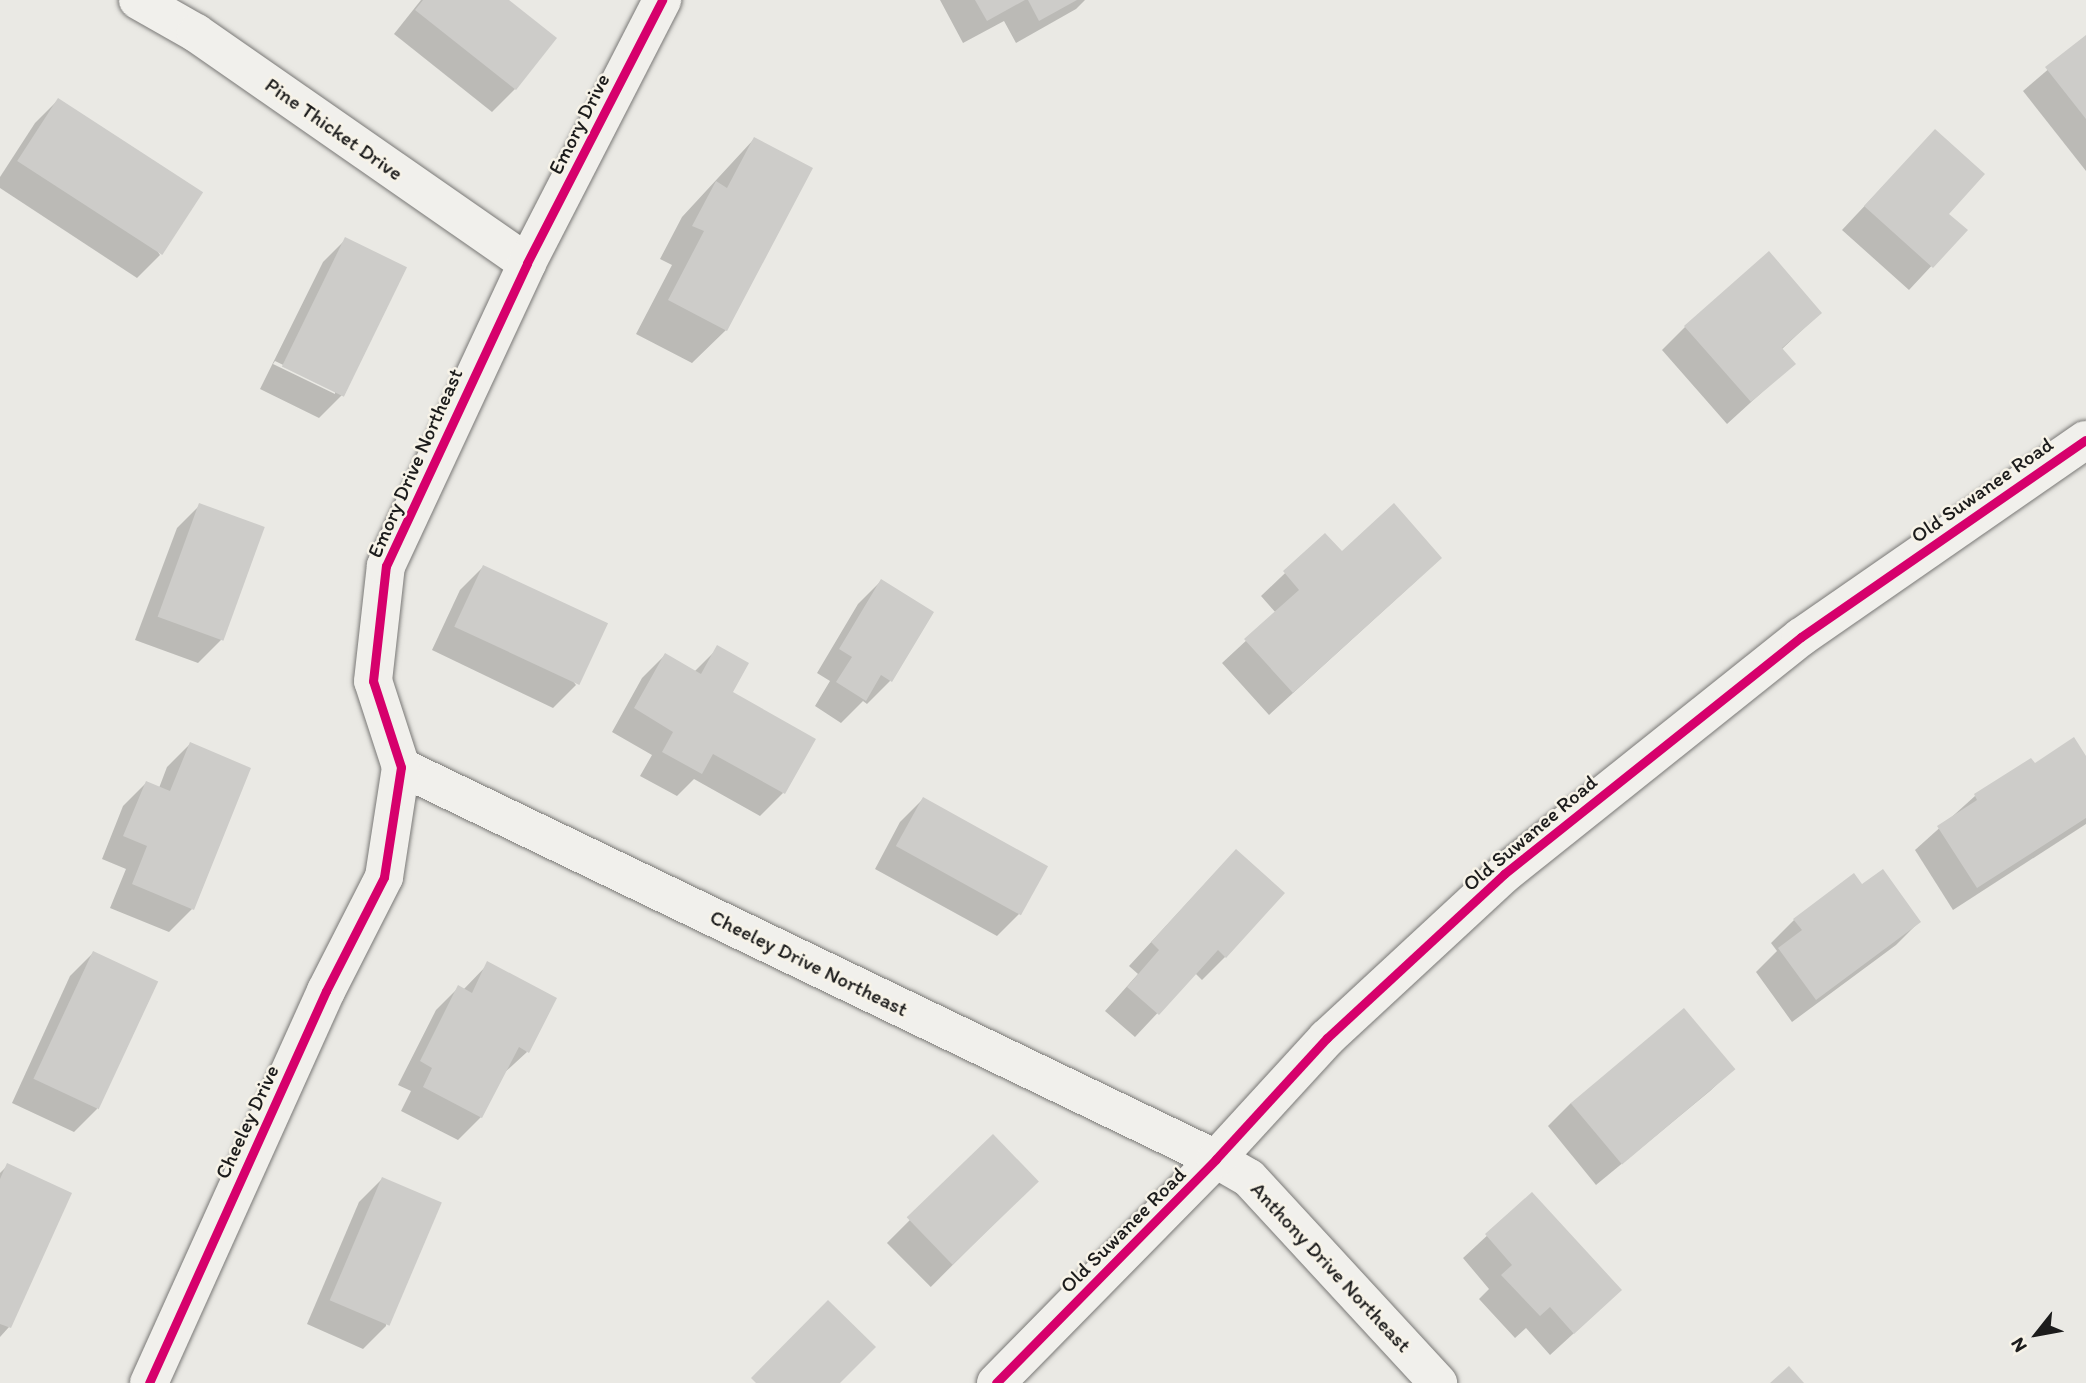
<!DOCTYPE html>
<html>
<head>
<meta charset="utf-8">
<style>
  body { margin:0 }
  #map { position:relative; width:2086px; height:1383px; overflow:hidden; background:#eae9e4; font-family:Itim,sans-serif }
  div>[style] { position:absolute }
  .shadow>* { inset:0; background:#0003; transform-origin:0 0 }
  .building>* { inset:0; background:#cdccc9; transform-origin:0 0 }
  .roads { filter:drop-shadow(0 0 2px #797876) drop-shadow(0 0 2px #797876) }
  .minor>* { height:38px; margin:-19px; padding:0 19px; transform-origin:19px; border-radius:19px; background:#f1f0ec }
  .cycleway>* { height:9px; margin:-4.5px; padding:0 4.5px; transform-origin:4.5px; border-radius:4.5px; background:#d6006c }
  span { translate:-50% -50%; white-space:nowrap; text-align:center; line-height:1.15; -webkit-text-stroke:5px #f7f3e8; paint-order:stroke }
  .street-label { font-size:21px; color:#1c1c1c }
  .north { position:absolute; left:2002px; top:1299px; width:70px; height:70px; -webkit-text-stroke:5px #f7f3e8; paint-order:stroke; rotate:239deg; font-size:19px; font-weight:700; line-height:28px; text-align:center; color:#1c1c1c }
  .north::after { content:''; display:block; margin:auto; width:24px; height:32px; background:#1c1c1c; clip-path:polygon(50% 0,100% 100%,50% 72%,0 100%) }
</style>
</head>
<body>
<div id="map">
  <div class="shadow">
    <i style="clip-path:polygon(421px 0,507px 0,515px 89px,492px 112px,394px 34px)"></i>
    <i style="clip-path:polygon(940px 0,1085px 0,1076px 9px,1016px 43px,1004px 21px,963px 43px)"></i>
    <i style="clip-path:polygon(2086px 37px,2086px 171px,2023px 91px)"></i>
    <i style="clip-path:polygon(58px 100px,160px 255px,137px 278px,0 188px,0 177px,35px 123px)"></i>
    <i style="clip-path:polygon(1935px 131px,1947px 214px,1965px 230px,1909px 290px,1842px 230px)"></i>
    <i style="clip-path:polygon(754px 139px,726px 330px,692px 363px,636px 334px,672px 265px,660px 259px,682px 217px)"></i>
    <i style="clip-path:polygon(evenodd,346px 239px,342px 395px,319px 418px,260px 389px,323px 262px,346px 239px,275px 361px,335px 390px,335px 394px,273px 364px,275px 361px)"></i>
    <i style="clip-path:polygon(1820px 313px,1781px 350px,1793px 364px,1727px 424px,1662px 350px,1685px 327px)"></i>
    <i style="clip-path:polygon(200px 505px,221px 640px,198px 663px,135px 640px,177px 528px)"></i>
    <i style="clip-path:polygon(1325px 535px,1342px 554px,1417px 580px,1269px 715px,1222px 663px,1276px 613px,1261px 596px)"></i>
    <i style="clip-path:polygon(483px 567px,576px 685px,553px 708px,432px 650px,460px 590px)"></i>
    <i style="clip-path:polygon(881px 581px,890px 681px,867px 704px,863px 701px,841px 723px,815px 706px,830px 681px,817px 673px,858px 604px)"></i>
    <i style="clip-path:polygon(718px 648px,731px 693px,783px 793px,760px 816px,694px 779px,677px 796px,640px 776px,652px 755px,612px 732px,642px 678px,665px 655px,694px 672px)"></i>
    <i style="clip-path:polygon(190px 744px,192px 909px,169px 932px,110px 908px,126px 869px,102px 859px,123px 806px,146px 783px,159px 788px,167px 767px)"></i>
    <i style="clip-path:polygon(2086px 759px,2086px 824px,1953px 910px,1915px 850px,1975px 796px,2034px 765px)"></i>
    <i style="clip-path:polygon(923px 799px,1020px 913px,997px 936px,875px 869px,900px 822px)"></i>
    <i style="clip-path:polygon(1213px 875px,1225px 957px,1202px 980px,1195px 973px,1135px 1037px,1105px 1011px,1138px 974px,1129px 966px)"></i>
    <i style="clip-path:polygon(1854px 876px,1861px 886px,1919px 922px,1896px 945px,1792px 1022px,1756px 972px,1777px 951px,1771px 943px,1794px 920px)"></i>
    <i style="clip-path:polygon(93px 953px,97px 1109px,74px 1132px,12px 1103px,70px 976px)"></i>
    <i style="clip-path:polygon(488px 964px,527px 1052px,503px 1074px,481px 1117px,458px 1140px,401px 1111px,411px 1091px,398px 1085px,436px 1010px,459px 987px,463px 990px)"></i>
    <i style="clip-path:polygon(1733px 1069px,1710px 1091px,1596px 1185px,1548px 1126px,1571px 1103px)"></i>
    <i style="left:993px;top:1137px;width:62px;height:150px;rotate:45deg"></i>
    <i style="clip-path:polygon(8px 1165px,70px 1194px,9px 1327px,0 1337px,0 1173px)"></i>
    <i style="clip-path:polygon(382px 1179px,386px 1326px,363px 1349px,307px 1324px,359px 1202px)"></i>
    <i style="clip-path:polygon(1532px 1194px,1596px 1313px,1550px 1355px,1526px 1328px,1515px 1338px,1479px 1299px,1489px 1289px,1463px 1258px)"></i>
  </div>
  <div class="building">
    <i style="clip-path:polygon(423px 0,509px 0,557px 38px,516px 90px,415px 10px)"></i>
    <i style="clip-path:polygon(975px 0,1025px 0,987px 21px)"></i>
    <i style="clip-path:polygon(1028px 0,1077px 0,1039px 21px)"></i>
    <i style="clip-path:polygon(2086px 35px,2086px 119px,2045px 67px)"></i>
    <i style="left:58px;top:98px;width:173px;height:75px;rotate:33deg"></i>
    <i style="clip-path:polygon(1935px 129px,1985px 174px,1949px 214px,1968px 230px,1933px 268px,1864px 206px)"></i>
    <i style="clip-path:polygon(754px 137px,813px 168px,727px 331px,668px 300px,704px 231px,692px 226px,716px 181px,727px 188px)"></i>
    <i style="left:345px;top:237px;width:69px;height:144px;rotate:26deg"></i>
    <i style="clip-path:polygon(1769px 251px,1822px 313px,1782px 348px,1796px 364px,1751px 402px,1684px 326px)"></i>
    <i style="left:199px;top:503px;width:70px;height:121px;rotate:20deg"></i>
    <i style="clip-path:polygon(1394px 503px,1442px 558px,1293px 693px,1244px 639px,1299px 590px,1283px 571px,1325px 533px,1342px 551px)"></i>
    <i style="left:483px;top:565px;width:138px;height:68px;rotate:25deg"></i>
    <i style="clip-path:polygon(881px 579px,934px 612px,892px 682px,881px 675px,866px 701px,836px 682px,852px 657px,839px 649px)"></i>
    <i style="clip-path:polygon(717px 645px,749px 663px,733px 692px,816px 739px,785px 794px,713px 754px,702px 774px,662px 752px,673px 732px,634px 708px,665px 653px,701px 674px)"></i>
    <i style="clip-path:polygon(2074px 737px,2086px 756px,2086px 818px,1977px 888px,1937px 826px,1977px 800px,1974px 794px,2031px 758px,2035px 763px)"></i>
    <i style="clip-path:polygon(190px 742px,251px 768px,194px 910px,132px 884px,147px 846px,123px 836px,146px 781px,170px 791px)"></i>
    <i style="left:923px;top:797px;width:143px;height:56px;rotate:29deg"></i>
    <i style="clip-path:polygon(1236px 849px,1285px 893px,1226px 958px,1218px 950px,1159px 1015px,1127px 987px,1159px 950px,1151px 942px)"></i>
    <i style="clip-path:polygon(1883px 869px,1921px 922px,1816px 1000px,1778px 948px,1802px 930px,1793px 919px,1854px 873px,1862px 884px)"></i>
    <i style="left:93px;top:951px;width:72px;height:141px;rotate:25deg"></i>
    <i style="clip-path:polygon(487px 961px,557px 998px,529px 1053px,519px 1047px,482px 1118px,423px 1087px,432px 1068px,420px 1061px,458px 985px,472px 993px)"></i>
    <i style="left:1684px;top:1008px;width:80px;height:148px;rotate:50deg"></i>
    <i style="left:993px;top:1134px;width:66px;height:120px;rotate:46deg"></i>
    <i style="clip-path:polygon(7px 1163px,72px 1193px,11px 1328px,0 1324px,0 1179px)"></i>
    <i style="left:382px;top:1177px;width:65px;height:134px;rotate:23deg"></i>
    <i style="clip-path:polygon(1532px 1192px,1622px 1290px,1574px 1334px,1550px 1307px,1540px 1316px,1501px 1275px,1512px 1265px,1485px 1234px)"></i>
    <i style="clip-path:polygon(828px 1300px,876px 1347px,840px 1383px,756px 1383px,751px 1378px)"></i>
    <i style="clip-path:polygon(1789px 1366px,1804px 1383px,1770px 1383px)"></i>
  </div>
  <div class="roads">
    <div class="minor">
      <i style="left:138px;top:0;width:67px;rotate:29.6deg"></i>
      <i style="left:196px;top:33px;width:403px;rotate:34.8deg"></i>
      <i style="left:401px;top:767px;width:904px;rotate:25.69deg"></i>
      <i style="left:1216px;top:1159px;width:38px;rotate:30deg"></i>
      <i style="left:1249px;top:1178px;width:279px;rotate:47.3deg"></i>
      <i style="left:149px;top:1383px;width:430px;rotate:-65.7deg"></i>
      <i style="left:326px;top:991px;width:128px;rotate:-63deg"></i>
      <i style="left:384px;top:877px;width:111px;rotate:-81.2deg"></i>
      <i style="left:401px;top:767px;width:90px;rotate:-108deg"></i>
      <i style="left:373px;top:681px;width:116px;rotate:-83.6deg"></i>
      <i style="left:386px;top:566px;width:334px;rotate:-65deg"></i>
      <i style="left:527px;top:263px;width:296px;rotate:-62.8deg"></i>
      <i style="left:996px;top:1383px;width:314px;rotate:-45.5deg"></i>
      <i style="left:1216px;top:1159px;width:164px;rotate:-47.5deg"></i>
      <i style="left:1327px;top:1038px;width:241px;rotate:-42.8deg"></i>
      <i style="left:1504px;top:874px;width:380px;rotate:-38.6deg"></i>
      <i style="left:1801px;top:637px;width:346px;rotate:-34.7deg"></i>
    </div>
  </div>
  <div class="cycleway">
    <i style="left:149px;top:1383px;width:430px;rotate:-65.7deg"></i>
    <i style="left:326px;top:991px;width:128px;rotate:-63deg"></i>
    <i style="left:384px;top:877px;width:111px;rotate:-81.2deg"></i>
    <i style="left:401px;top:767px;width:90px;rotate:-108deg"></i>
    <i style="left:373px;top:681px;width:116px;rotate:-83.6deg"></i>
    <i style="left:386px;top:566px;width:334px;rotate:-65deg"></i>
    <i style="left:527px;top:263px;width:296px;rotate:-62.8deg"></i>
    <i style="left:996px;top:1383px;width:314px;rotate:-45.5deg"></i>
    <i style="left:1216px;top:1159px;width:164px;rotate:-47.5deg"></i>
    <i style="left:1327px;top:1038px;width:241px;rotate:-42.8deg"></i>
    <i style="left:1504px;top:874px;width:380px;rotate:-38.6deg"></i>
    <i style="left:1801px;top:637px;width:346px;rotate:-34.7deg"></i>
  </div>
  <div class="street-label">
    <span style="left:579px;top:124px;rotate:-63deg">Emory Drive</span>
    <span style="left:334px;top:129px;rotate:35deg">Pine Thicket Drive</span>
    <span style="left:415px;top:463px;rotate:-66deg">Emory Drive Northeast</span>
    <span style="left:1982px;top:490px;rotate:-35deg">Old Suwanee Road</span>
    <span style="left:1530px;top:833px;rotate:-40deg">Old Suwanee Road</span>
    <span style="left:809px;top:963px;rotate:26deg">Cheeley Drive Northeast</span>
    <span style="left:247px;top:1122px;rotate:-65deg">Cheeley Drive</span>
    <span style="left:1123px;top:1230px;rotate:-45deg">Old Suwanee Road</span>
    <span style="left:1331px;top:1267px;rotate:47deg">Anthony Drive Northeast</span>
  </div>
  <div class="north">N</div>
</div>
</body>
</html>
